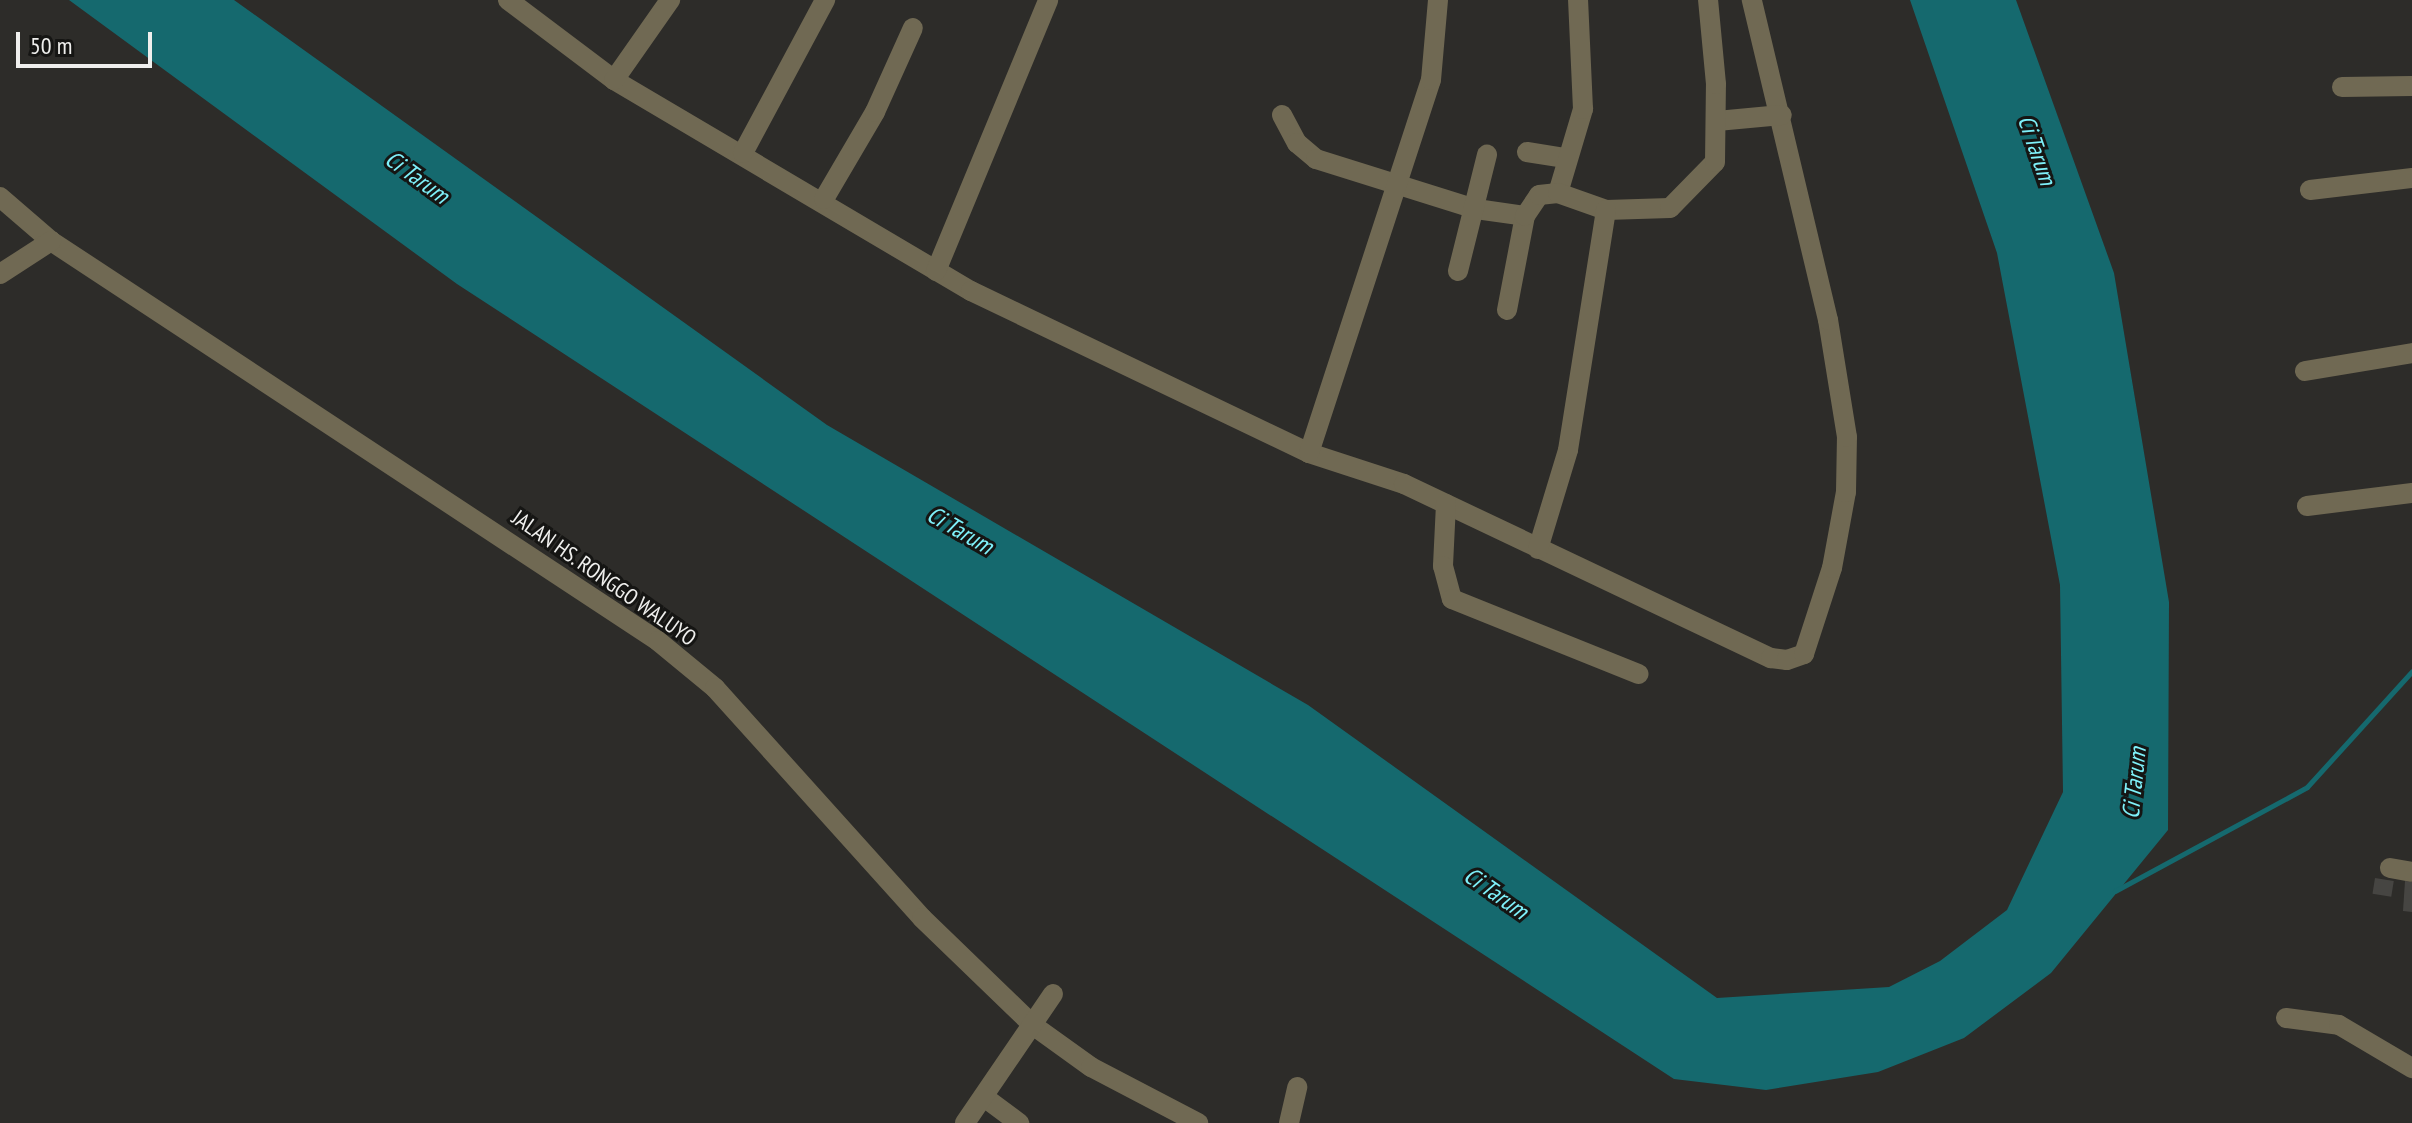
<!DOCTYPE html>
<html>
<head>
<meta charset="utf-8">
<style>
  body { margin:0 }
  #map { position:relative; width:2412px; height:1123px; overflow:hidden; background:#2d2c29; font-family:"PT Sans Narrow",sans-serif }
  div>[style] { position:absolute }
  .water>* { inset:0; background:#15696e }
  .stream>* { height:5px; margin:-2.5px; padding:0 2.5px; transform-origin:2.5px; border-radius:2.5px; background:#15696e }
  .building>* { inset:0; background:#464542; transform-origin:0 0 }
  .minor>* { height:20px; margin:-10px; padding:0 10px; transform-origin:10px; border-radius:10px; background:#706953 }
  span { translate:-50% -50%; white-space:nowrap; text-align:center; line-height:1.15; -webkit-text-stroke:6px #151513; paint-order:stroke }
  .street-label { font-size:22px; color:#efefed }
  .water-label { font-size:24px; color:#7ff1fa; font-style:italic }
  .scale { position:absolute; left:16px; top:32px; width:136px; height:36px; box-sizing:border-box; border:4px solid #efefed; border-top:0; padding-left:10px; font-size:24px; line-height:28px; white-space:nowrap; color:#efefed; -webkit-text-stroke:6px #151513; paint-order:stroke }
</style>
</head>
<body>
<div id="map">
  <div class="water">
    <i style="clip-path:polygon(69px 0,234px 0,827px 425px,1308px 705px,1717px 998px,1889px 987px,1940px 961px,2007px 910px,2063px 792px,2060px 585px,1997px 253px,1910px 0,2016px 0,2114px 273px,2169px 602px,2168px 830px,2051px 973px,1964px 1038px,1878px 1072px,1766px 1090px,1674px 1079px,457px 284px)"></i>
  </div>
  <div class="stream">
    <i style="left:2115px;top:891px;width:218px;rotate:-28.4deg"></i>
    <i style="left:2307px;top:787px;width:156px;rotate:-47.8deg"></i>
  </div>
  <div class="building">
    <i style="left:2375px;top:878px;width:19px;height:16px;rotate:9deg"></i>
    <i style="clip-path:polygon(2405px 881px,2412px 882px,2412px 912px,2403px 911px)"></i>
  </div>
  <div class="minor">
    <i style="left:508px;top:0;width:133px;rotate:37deg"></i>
    <i style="left:614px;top:80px;width:415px;rotate:30.6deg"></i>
    <i style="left:971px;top:291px;width:375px;rotate:25.6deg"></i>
    <i style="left:1309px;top:453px;width:100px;rotate:18.1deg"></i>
    <i style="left:1404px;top:484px;width:406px;rotate:25.4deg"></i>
    <i style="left:1771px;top:658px;width:16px;rotate:7deg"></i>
    <i style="left:1787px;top:660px;width:18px;rotate:-19deg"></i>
    <i style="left:1804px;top:654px;width:90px;rotate:-72deg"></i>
    <i style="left:1832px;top:568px;width:77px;rotate:-79.6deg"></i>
    <i style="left:1846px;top:492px;width:55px;rotate:-89deg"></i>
    <i style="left:1847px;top:437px;width:119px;rotate:-99.2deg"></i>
    <i style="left:1828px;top:320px;width:329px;rotate:-103.4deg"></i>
    <i style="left:614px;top:80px;width:98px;rotate:-55deg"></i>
    <i style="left:2342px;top:87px;width:70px;rotate:-0.8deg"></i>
    <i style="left:1282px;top:115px;width:32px;rotate:62deg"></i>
    <i style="left:1297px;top:143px;width:25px;rotate:40deg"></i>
    <i style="left:1316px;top:159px;width:168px;rotate:17.4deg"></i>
    <i style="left:1476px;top:209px;width:49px;rotate:8.1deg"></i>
    <i style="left:1717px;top:121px;width:65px;rotate:-5.3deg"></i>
    <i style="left:1527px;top:152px;width:39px;rotate:9deg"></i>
    <i style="left:743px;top:153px;width:174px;rotate:-61.8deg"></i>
    <i style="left:2310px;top:190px;width:103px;rotate:-6.7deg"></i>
    <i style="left:1558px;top:193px;width:88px;rotate:-73.4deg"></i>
    <i style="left:1583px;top:109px;width:109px;rotate:-92.6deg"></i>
    <i style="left:0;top:197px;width:67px;rotate:40.8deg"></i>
    <i style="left:51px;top:241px;width:727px;rotate:33.38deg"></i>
    <i style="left:658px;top:641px;width:74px;rotate:39.5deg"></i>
    <i style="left:715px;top:688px;width:309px;rotate:48deg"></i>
    <i style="left:922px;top:918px;width:156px;rotate:44deg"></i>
    <i style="left:1034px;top:1026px;width:70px;rotate:35.7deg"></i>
    <i style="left:1091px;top:1067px;width:121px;rotate:27.6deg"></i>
    <i style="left:824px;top:199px;width:101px;rotate:-59.6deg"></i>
    <i style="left:875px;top:112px;width:92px;rotate:-65.7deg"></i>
    <i style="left:936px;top:271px;width:293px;rotate:-67.5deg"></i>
    <i style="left:1458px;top:271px;width:120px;rotate:-76deg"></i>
    <i style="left:0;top:274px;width:61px;rotate:-32.9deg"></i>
    <i style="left:1507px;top:310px;width:96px;rotate:-79.2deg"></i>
    <i style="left:1525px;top:216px;width:25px;rotate:-56deg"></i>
    <i style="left:1539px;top:195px;width:19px;rotate:-6deg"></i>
    <i style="left:1558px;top:193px;width:51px;rotate:19.5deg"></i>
    <i style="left:1606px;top:210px;width:64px;rotate:-1.8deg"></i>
    <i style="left:1670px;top:208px;width:64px;rotate:-45.6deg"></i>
    <i style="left:1715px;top:162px;width:78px;rotate:-89.3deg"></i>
    <i style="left:1716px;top:84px;width:84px;rotate:-95.4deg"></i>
    <i style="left:2305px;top:371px;width:109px;rotate:-9.5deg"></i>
    <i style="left:1309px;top:453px;width:392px;rotate:-71.9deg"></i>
    <i style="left:1431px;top:80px;width:80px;rotate:-85deg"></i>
    <i style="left:1446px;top:504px;width:62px;rotate:92.8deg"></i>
    <i style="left:1443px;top:566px;width:34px;rotate:75deg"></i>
    <i style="left:1452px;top:599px;width:201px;rotate:21.9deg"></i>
    <i style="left:2307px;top:506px;width:106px;rotate:-7.1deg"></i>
    <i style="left:1538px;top:549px;width:103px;rotate:-73.1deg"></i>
    <i style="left:1568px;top:450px;width:243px;rotate:-81deg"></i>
    <i style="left:2390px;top:868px;width:22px;rotate:10deg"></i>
    <i style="left:2286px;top:1018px;width:53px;rotate:7.5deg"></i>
    <i style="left:2339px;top:1025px;width:85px;rotate:30.5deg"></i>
    <i style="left:984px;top:1097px;width:44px;rotate:36.6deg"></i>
    <i style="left:965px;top:1123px;width:156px;rotate:-55.7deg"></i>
    <i style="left:1289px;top:1123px;width:37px;rotate:-77deg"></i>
  </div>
  <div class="street-label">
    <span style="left:604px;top:578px;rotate:35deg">JALAN HS. RONGGO WALUYO</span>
  </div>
  <div class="water-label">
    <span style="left:2037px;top:150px;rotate:71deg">Ci Tarum</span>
    <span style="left:417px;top:177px;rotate:36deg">Ci Tarum</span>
    <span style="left:960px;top:530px;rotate:30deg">Ci Tarum</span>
    <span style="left:2134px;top:783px;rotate:-84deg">Ci Tarum</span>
    <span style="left:1496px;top:893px;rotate:35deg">Ci Tarum</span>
  </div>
  <div class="scale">50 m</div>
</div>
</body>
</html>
